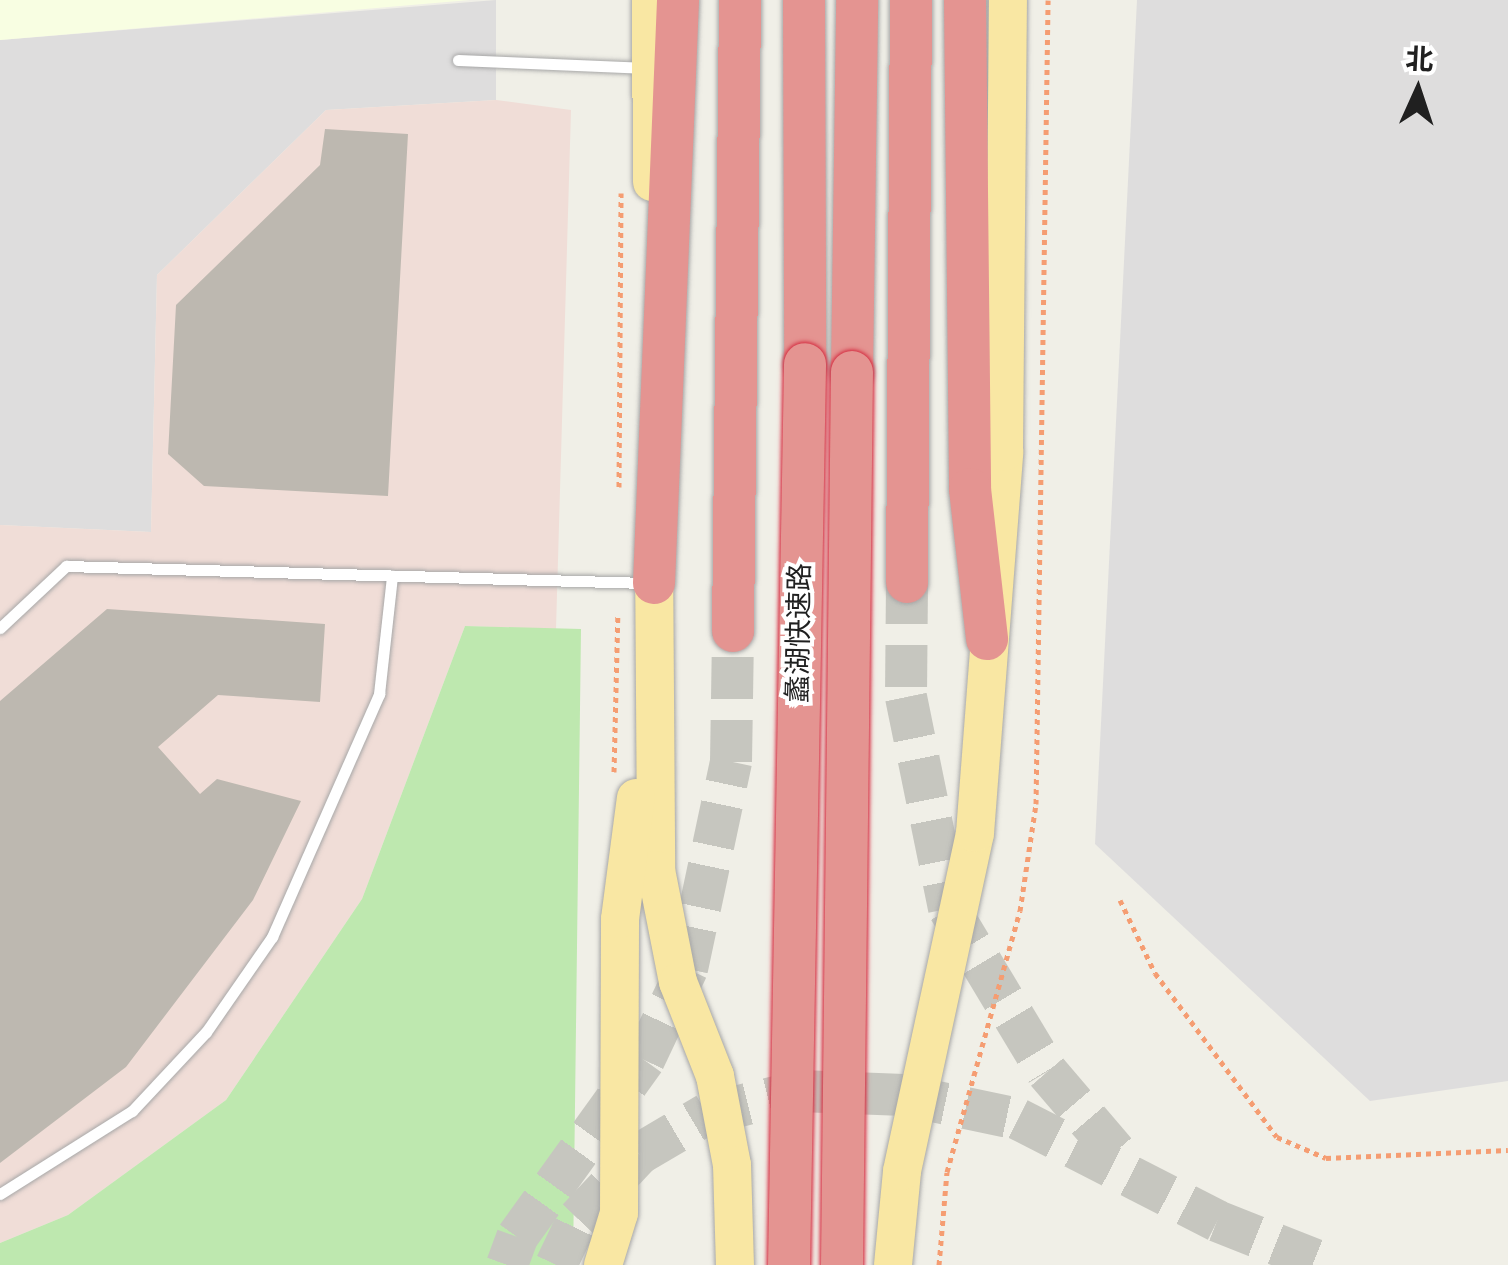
<!DOCTYPE html>
<html>
<head>
<meta charset="utf-8">
<style>
  body { margin:0 }
  #map { position:relative; width:1508px; height:1265px; overflow:hidden; background:#f0efe7; font-family:"Source Sans 3","Noto Sans SC",sans-serif }
  div>[style] { position:absolute }
  .residential>* { inset:0; background:#dedddd }
  .commercial>* { inset:0; background:#f0ddd7 }
  .education>* { inset:0; background:#f8fee2 }
  .grass>* { inset:0; background:#bee8af }
  .building>* { inset:0; background:#bdb8b0 }
  .highway-tunnel>* { height:42px; margin-top:-21px; transform-origin:0; background:repeating-linear-gradient(90deg,#c6c6bf 0 42px,transparent 0 63px) }
  .path>* { height:5px; margin-top:-2.5px; transform-origin:0; background:repeating-linear-gradient(90deg,#f59d72 0 5px,transparent 0 10px) }
  .roads { filter:drop-shadow(0 0 2px #a7a7a7) drop-shadow(0 0 2px #a7a7a7) }
  .lane>* { height:11px; margin:-5.5px; padding:0 5.5px; transform-origin:5.5px; border-radius:5.5px; background:#fff }
  .primary>* { height:38px; margin:-19px; padding:0 19px; transform-origin:19px; border-radius:19px; background:#f9e7a3 }
  .highway>* { height:42px; margin:-21px; padding:0 21px; transform-origin:21px; border-radius:21px; background:#e49491 }
  .bridges { filter:drop-shadow(0 0 2px #d52c40) drop-shadow(0 0 2px #d52c40) }
  .highway-bridge>* { height:42px; margin:-21px; padding:0 21px; transform-origin:21px; border-radius:21px; background:#e49491 }
  span { translate:-50% -50%; white-space:nowrap; text-align:center; line-height:1.15; -webkit-text-stroke:8px #fff; paint-order:stroke }
  .street-label { font-size:28px; color:#202020 }
  .north { position:absolute; left:1368px; top:40px; width:100px; height:100px; -webkit-text-stroke:8px #fff; paint-order:stroke; rotate:3deg; font-size:28px; font-weight:700; line-height:40px; text-align:center; color:#202020 }
  .north::after { content:''; display:block; margin:auto; width:35px; height:45px; background:#202020; clip-path:polygon(50% 0,100% 100%,50% 72%,0 100%) }
</style>
</head>
<body>
<div id="map">
  <div class="residential">
    <i style="clip-path:polygon(496px 0,496px 100px,326px 110px,157px 275px,151px 532px,0 525px,0 40px)"></i>
    <i style="clip-path:polygon(1137px 0,1508px 0,1508px 1081px,1370px 1101px,1095px 844px)"></i>
  </div>
  <div class="commercial">
    <i style="clip-path:polygon(496px 100px,571px 110px,556px 629px,465px 626px,362px 899px,226px 1100px,68px 1215px,0 1243px,0 525px,151px 532px,157px 275px,326px 110px)"></i>
  </div>
  <div class="education">
    <i style="clip-path:polygon(0 0,470px 0,0 40px)"></i>
  </div>
  <div class="grass">
    <i style="clip-path:polygon(465px 626px,581px 629px,573px 1265px,0 1265px,0 1243px,68px 1215px,226px 1100px,362px 899px)"></i>
  </div>
  <div class="building">
    <i style="clip-path:polygon(325px 129px,408px 134px,388px 496px,204px 486px,168px 454px,176px 305px,320px 165px)"></i>
    <i style="clip-path:polygon(107px 609px,325px 624px,320px 702px,218px 695px,158px 747px,200px 794px,217px 779px,301px 801px,253px 900px,126px 1067px,0 1163px,0 701px)"></i>
  </div>
  <div class="highway-tunnel">
    <i style="left:907px;top:582px;width:115px;rotate:90.5deg"></i>
    <i style="left:906px;top:697px;width:216px;rotate:78.5deg"></i>
    <i style="left:949px;top:909px;width:190px;rotate:59deg"></i>
    <i style="left:1047px;top:1072px;width:117px;rotate:49.5deg"></i>
    <i style="left:507px;top:1265px;width:30px;rotate:-70deg"></i>
    <i style="left:517px;top:1237px;width:218px;rotate:-54.3deg"></i>
    <i style="left:644px;top:1060px;width:101px;rotate:-64.7deg"></i>
    <i style="left:687px;top:969px;width:212px;rotate:-78deg"></i>
    <i style="left:731px;top:762px;width:131px;rotate:-89.1deg"></i>
    <i style="left:556px;top:1265px;width:51px;rotate:-64.4deg"></i>
    <i style="left:578px;top:1219px;width:89px;rotate:-46.8deg"></i>
    <i style="left:639px;top:1154px;width:79px;rotate:-30.5deg"></i>
    <i style="left:707px;top:1114px;width:96px;rotate:-13.9deg"></i>
    <i style="left:800px;top:1091px;width:104px;rotate:2.2deg"></i>
    <i style="left:904px;top:1095px;width:116px;rotate:11.9deg"></i>
    <i style="left:1018px;top:1119px;width:224px;rotate:27.1deg"></i>
    <i style="left:1217px;top:1221px;width:119px;rotate:21.6deg"></i>
  </div>
  <div class="path">
    <i style="left:619px;top:487px;width:294px;rotate:-89.6deg"></i>
    <i style="left:614px;top:772px;width:159px;rotate:-88.6deg"></i>
    <i style="left:1120px;top:900px;width:81px;rotate:64.4deg"></i>
    <i style="left:1155px;top:973px;width:204px;rotate:53.4deg"></i>
    <i style="left:1277px;top:1137px;width:53px;rotate:23.2deg"></i>
    <i style="left:1326px;top:1158px;width:182px;rotate:-2.5deg"></i>
    <i style="left:939px;top:1265px;width:93px;rotate:-85.1deg"></i>
    <i style="left:947px;top:1172px;width:271px;rotate:-74.4deg"></i>
    <i style="left:1020px;top:911px;width:108px;rotate:-81.5deg"></i>
    <i style="left:1036px;top:804px;width:804px;rotate:-89.14deg"></i>
  </div>
  <div class="roads">
    <div class="lane">
      <i style="left:458px;top:60px;width:190px;rotate:2.4deg"></i>
      <i style="left:0;top:628px;width:91px;rotate:-43.2deg"></i>
      <i style="left:66px;top:566px;width:580px;rotate:1.68deg"></i>
      <i style="left:0;top:1194px;width:156px;rotate:-32.2deg"></i>
      <i style="left:132px;top:1111px;width:108px;rotate:-46.9deg"></i>
      <i style="left:206px;top:1032px;width:116px;rotate:-55.2deg"></i>
      <i style="left:272px;top:937px;width:266px;rotate:-66.2deg"></i>
      <i style="left:379px;top:694px;width:119px;rotate:-83.7deg"></i>
    </div>
    <div class="primary">
      <i style="left:651px;top:0;width:182px;rotate:89.7deg"></i>
      <i style="left:654px;top:552px;width:318px;rotate:89.6deg"></i>
      <i style="left:656px;top:870px;width:114px;rotate:78.9deg"></i>
      <i style="left:678px;top:982px;width:101px;rotate:68.5deg"></i>
      <i style="left:715px;top:1076px;width:91px;rotate:79.2deg"></i>
      <i style="left:732px;top:1165px;width:100px;rotate:88.3deg"></i>
      <i style="left:603px;top:1265px;width:54px;rotate:-72.9deg"></i>
      <i style="left:619px;top:1213px;width:294px;rotate:-89.8deg"></i>
      <i style="left:620px;top:919px;width:122px;rotate:-82.5deg"></i>
      <i style="left:893px;top:1265px;width:94px;rotate:-84.5deg"></i>
      <i style="left:902px;top:1171px;width:346px;rotate:-77.8deg"></i>
      <i style="left:975px;top:833px;width:382px;rotate:-85.6deg"></i>
      <i style="left:1004px;top:452px;width:452px;rotate:-89.5deg"></i>
    </div>
    <div class="highway">
      <i style="left:804px;top:0;width:364px;rotate:89.8deg"></i>
      <i style="left:965px;top:0;width:489px;rotate:89.4deg"></i>
      <i style="left:970px;top:489px;width:151px;rotate:83.5deg"></i>
      <i style="left:852px;top:372px;width:372px;rotate:-89.2deg"></i>
      <i style="left:907px;top:582px;width:582px;rotate:-89.61deg"></i>
      <i style="left:654px;top:583px;width:583px;rotate:-87.64deg"></i>
      <i style="left:733px;top:631px;width:631px;rotate:-89.36deg"></i>
    </div>
  </div>
  <div class="bridges">
    <div class="highway-bridge">
      <i style="left:789px;top:1265px;width:901px;rotate:-88.98deg"></i>
      <i style="left:842px;top:1265px;width:893px;rotate:-89.36deg"></i>
    </div>
  </div>
  <div class="street-label">
    <span style="left:799px;top:633px;rotate:-89deg">蠡湖快速路</span>
  </div>
  <div class="north">北</div>
</div>
</body>
</html>
